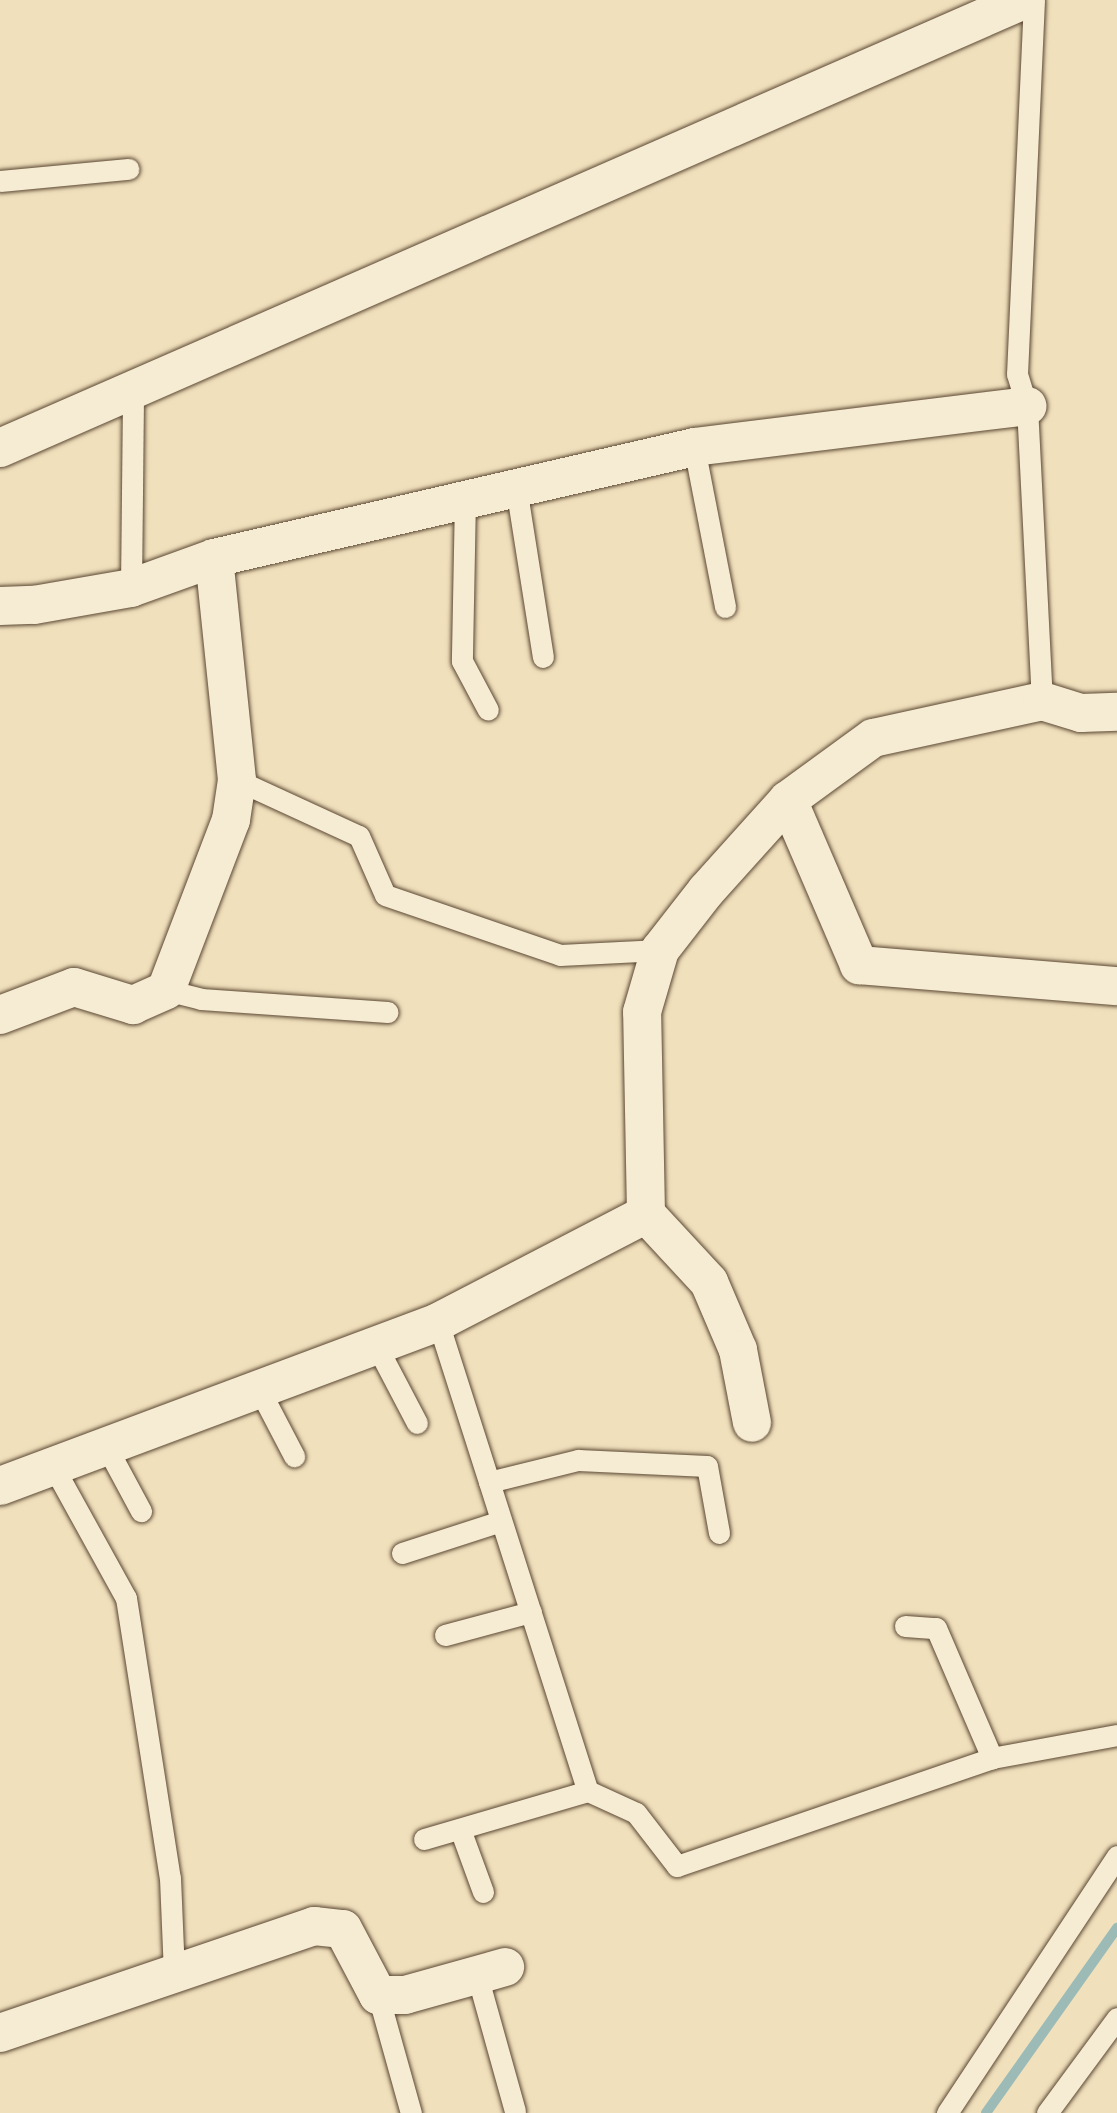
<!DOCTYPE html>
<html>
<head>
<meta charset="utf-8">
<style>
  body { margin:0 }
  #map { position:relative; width:1117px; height:2113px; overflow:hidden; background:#f1e0bc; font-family:"Libre Caslon Text",serif }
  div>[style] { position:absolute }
  .stream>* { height:10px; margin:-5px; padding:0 5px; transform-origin:5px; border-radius:5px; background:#9cbbb7 }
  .roads { filter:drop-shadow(0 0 2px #5a4733) drop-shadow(0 0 2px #5a4733) }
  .service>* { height:21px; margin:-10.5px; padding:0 10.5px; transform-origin:10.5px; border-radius:10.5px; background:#f6ebd3 }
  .minor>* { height:38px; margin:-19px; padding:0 19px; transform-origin:19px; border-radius:19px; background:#f6ebd3 }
  .tertiary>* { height:38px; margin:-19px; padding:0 19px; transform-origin:19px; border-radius:19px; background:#f6ebd3 }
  span { translate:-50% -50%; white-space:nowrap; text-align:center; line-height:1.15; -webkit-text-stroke:6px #f6ebd3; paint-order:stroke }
</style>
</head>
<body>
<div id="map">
  <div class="stream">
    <i style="left:986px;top:2113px;width:227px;rotate:-54.7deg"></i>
  </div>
  <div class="roads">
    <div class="service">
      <i style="left:1034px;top:0;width:374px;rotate:92.6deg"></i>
      <i style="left:1017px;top:374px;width:34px;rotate:73deg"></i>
      <i style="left:1027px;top:406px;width:295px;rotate:87.1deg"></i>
      <i style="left:0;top:181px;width:129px;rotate:-5.4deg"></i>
      <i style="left:694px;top:447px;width:163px;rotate:79deg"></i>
      <i style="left:516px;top:487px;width:172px;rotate:81deg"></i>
      <i style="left:465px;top:498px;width:163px;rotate:91.1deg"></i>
      <i style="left:462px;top:661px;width:55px;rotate:62deg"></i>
      <i style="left:131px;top:588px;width:199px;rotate:-89.4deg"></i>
      <i style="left:237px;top:780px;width:134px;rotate:24.7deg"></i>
      <i style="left:359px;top:836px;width:64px;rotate:66.2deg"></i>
      <i style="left:385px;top:895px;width:185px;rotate:18.9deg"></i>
      <i style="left:560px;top:955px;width:100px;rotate:-2.9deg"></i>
      <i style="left:166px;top:990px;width:36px;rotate:14deg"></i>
      <i style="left:201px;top:999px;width:187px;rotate:4deg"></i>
      <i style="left:438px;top:1322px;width:492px;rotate:72.3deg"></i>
      <i style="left:376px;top:1345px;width:88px;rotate:62.3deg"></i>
      <i style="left:259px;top:1389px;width:76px;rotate:62.4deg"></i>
      <i style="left:106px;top:1446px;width:74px;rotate:61.7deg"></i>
      <i style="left:53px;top:1466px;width:151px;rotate:61.1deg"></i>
      <i style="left:126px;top:1598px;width:283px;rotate:81.1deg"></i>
      <i style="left:170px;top:1878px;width:96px;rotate:87.6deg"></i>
      <i style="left:489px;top:1482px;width:92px;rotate:-13.9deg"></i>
      <i style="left:578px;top:1460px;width:129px;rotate:2.7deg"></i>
      <i style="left:707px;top:1466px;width:68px;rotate:79.8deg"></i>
      <i style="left:402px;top:1553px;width:104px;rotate:-17.9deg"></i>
      <i style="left:905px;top:1626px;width:31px;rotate:4deg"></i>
      <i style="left:936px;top:1628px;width:142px;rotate:66.7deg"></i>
      <i style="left:992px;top:1758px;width:127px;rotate:-10.4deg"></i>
      <i style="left:445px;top:1635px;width:89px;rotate:-15deg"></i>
      <i style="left:460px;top:1829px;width:67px;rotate:69.9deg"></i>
      <i style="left:424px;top:1839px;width:171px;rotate:-16.3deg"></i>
      <i style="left:588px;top:1791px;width:53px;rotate:24.6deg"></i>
      <i style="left:636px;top:1813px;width:67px;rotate:52.3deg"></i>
      <i style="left:677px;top:1866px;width:333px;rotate:-18.9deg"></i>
      <i style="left:477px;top:1975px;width:141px;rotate:74.4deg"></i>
      <i style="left:378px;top:1995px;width:123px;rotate:74.4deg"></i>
      <i style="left:947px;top:2113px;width:308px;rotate:-56.5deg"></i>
      <i style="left:1047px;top:2113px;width:118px;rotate:-53.6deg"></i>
    </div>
    <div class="minor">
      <i style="left:0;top:606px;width:34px;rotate:-2deg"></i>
      <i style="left:34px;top:605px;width:98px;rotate:-9.9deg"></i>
      <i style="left:131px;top:588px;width:88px;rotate:-19.9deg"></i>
      <i style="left:214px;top:558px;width:493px;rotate:-13deg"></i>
      <i style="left:694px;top:447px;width:336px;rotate:-7deg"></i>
      <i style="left:788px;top:800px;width:180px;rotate:66.7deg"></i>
      <i style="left:859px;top:965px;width:259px;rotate:4.7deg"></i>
      <i style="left:0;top:1015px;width:79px;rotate:-20.7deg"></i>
      <i style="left:74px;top:987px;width:62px;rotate:17deg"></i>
      <i style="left:133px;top:1005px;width:36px;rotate:-24deg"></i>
      <i style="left:166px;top:990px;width:182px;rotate:-69.1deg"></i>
      <i style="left:231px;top:820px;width:40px;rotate:-81.5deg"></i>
      <i style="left:237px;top:780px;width:223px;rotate:-95.9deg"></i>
      <i style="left:646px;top:1214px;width:202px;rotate:-91.1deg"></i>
      <i style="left:642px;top:1012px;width:65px;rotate:-73.8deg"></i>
      <i style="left:660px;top:950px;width:75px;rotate:-52.1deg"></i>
      <i style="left:706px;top:891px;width:122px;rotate:-48deg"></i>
      <i style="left:788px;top:800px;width:105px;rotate:-36.1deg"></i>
      <i style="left:873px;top:738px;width:173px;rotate:-12.3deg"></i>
      <i style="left:1042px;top:701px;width:41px;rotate:17.1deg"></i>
      <i style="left:1081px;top:713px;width:36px;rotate:-2deg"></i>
      <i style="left:0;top:1486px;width:468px;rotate:-20.5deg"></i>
      <i style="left:438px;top:1322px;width:234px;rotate:-27.4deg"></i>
      <i style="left:646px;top:1214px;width:93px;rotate:47.2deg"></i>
      <i style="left:709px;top:1282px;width:74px;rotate:66.9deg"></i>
      <i style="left:738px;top:1350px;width:74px;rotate:79.1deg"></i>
      <i style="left:0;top:2033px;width:332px;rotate:-18.8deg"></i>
      <i style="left:314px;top:1926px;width:29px;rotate:6deg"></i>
      <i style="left:343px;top:1929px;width:75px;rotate:62.1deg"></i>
      <i style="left:378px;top:1995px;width:27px"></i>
      <i style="left:405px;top:1995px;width:104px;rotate:-15.6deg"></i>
    </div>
    <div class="tertiary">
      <i style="left:0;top:448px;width:1118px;rotate:-23.63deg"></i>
    </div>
  </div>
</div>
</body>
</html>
